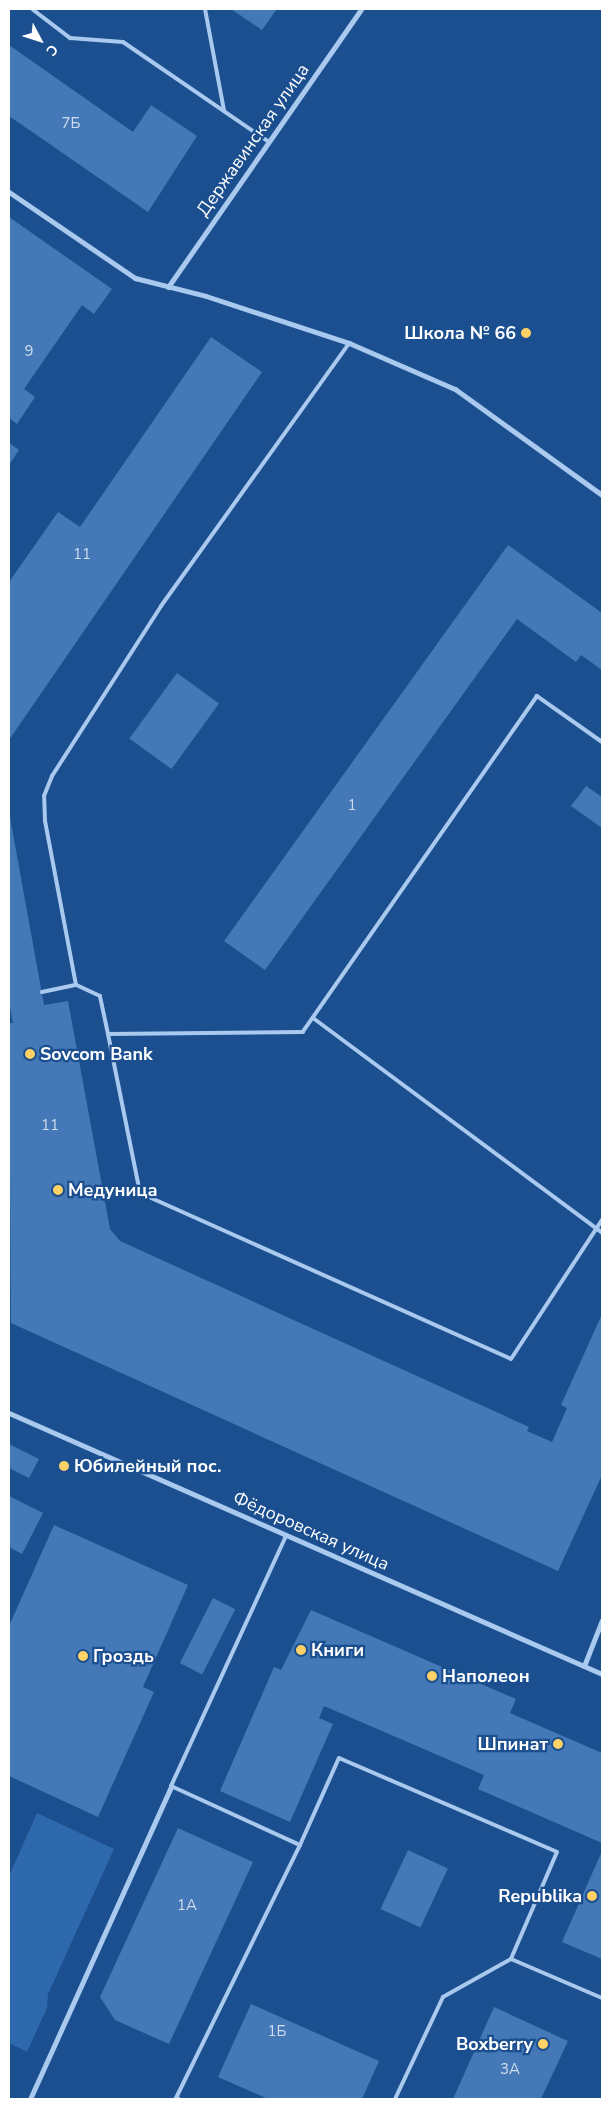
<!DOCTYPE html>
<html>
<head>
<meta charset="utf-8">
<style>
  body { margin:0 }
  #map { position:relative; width:611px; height:2108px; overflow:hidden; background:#1b4f8f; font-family:"Nunito Sans",sans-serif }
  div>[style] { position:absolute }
  .green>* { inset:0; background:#2e69ad }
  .building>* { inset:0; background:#4478b7; transform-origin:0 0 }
  .service>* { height:4px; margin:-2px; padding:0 2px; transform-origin:2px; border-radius:2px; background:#a9c9ee }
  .minor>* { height:5px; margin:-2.5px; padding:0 2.5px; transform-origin:2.5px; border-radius:2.5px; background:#a9c9ee }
  .dots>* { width:14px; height:14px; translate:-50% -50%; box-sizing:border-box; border:2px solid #1b4f8f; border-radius:50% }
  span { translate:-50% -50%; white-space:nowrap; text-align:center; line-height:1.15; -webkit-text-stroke:4.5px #1b4f8f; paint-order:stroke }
  .number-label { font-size:15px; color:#d0dded }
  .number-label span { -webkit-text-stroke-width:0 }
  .street-label { font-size:18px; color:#fff }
  .poi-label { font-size:18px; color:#fff; font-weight:700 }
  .right { translate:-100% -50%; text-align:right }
  .left { translate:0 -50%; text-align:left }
  .frame { position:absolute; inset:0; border:10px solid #fff; pointer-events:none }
  .north { position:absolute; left:15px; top:15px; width:50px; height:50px; -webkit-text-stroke:4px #1b4f8f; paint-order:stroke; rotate:130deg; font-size:14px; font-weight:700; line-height:20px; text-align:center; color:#fff }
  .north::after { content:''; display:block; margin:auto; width:18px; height:22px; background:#fff; clip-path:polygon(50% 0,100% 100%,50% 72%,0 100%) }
</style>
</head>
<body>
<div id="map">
  <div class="green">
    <i style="clip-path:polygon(37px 1813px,114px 1849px,48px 1994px,47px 2008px,27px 2052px,9px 2043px,9px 1876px)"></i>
  </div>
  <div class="building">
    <i style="clip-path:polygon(231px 9px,277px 9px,262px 30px)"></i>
    <i style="clip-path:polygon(9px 45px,133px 132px,151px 105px,197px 136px,148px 212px,9px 116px)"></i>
    <i style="clip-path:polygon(9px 217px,112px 289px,94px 314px,82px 305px,24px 389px,35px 397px,17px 424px,9px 418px)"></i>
    <i style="clip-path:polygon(211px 337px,262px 372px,9px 740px,9px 582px,58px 512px,80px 527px)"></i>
    <i style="clip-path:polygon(9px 443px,19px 450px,9px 465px)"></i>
    <i style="clip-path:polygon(508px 545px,602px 613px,602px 670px,581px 655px,576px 662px,517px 619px,265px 970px,224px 941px)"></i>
    <i style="left:177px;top:673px;width:52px;height:81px;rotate:36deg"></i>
    <i style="clip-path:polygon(586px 786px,602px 797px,602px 828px,571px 806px)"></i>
    <i style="clip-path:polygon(10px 817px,44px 1005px,68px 1001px,110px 1229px,120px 1241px,529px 1427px,527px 1431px,552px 1442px,567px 1408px,561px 1405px,602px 1314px,602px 1475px,558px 1571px,11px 1323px,9px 1023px,13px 1023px,9px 1003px)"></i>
    <i style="clip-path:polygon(9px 1444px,39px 1459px,29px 1478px,9px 1468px)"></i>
    <i style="clip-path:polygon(9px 1496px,43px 1513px,22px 1554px,9px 1547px)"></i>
    <i style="clip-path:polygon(54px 1525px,188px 1585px,143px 1687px,154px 1692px,98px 1817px,9px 1776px,9px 1626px)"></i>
    <i style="left:213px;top:1598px;width:25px;height:73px;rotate:27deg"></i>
    <i style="clip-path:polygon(311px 1610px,516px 1699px,510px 1713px,602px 1753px,602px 1843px,478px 1789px,484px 1775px,324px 1706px,319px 1718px,333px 1724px,290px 1822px,220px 1791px,274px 1667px,281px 1670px)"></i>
    <i style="clip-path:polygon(178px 1828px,253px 1862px,169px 2044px,115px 2020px,100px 1997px)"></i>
    <i style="left:408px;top:1850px;width:44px;height:65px;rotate:25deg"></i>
    <i style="clip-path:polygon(602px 1851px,602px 1959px,562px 1942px)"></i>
    <i style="clip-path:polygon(251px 2004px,379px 2061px,362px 2099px,268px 2099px,218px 2077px)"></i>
    <i style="clip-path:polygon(494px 2007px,568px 2041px,541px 2099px,453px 2099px)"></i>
  </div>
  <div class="service">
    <i style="left:32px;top:9px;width:48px;rotate:37.3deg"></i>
    <i style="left:70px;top:38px;width:53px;rotate:4.3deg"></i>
    <i style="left:123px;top:42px;width:177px;rotate:34.4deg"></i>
    <i style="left:205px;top:9px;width:104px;rotate:79.4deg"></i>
    <i style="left:602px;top:742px;width:80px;rotate:-144.7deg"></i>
    <i style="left:537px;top:696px;width:409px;rotate:124.9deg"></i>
    <i style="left:303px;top:1032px;width:195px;rotate:179.4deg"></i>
    <i style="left:108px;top:1034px;width:162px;rotate:78.6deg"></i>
    <i style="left:140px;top:1193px;width:406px;rotate:24.1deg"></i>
    <i style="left:511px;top:1359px;width:166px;rotate:-56.8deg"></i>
    <i style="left:42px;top:992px;width:35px;rotate:-12deg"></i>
    <i style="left:313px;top:1018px;width:360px;rotate:36.6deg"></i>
    <i style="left:108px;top:1034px;width:39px;rotate:-102deg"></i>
    <i style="left:100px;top:996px;width:26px;rotate:-155deg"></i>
    <i style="left:76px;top:985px;width:167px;rotate:-100.7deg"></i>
    <i style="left:45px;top:821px;width:25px;rotate:-92deg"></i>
    <i style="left:44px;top:796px;width:22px;rotate:-68deg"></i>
    <i style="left:52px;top:776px;width:202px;rotate:-57.3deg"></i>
    <i style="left:161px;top:606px;width:323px;rotate:-54.4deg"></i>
    <i style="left:286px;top:1536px;width:275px;rotate:114.7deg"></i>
    <i style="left:171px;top:1786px;width:142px;rotate:24.6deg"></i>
    <i style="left:511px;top:1959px;width:99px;rotate:23.2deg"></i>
    <i style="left:179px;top:2099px;width:3px;rotate:-162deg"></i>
    <i style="left:176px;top:2098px;width:282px;rotate:-63.9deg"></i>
    <i style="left:300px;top:1845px;width:95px;rotate:-65.9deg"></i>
    <i style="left:339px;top:1758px;width:237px;rotate:23.3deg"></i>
    <i style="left:557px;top:1852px;width:116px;rotate:113.3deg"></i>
    <i style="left:511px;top:1959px;width:78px;rotate:150.8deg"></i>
    <i style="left:443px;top:1997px;width:113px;rotate:115.2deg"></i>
  </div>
  <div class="minor">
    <i style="left:9px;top:192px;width:153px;rotate:34.3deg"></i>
    <i style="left:135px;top:278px;width:73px;rotate:14.2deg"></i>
    <i style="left:206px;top:296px;width:151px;rotate:18.2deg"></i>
    <i style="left:349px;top:343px;width:116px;rotate:23.5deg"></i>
    <i style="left:455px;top:389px;width:181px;rotate:35.8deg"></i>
    <i style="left:168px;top:287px;width:338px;rotate:-55.2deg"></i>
    <i style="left:9px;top:1413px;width:648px;rotate:23.76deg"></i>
    <i style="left:584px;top:1666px;width:49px;rotate:-68.6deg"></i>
    <i style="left:30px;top:2099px;width:343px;rotate:-65.7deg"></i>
  </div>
  <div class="dots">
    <i style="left:526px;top:333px;background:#ffd166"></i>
    <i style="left:30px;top:1054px;background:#ffd166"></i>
    <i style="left:58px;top:1190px;background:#ffd166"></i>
    <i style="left:64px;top:1466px;background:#ffd166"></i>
    <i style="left:301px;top:1650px;background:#ffd166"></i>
    <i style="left:83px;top:1656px;background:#ffd166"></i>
    <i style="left:432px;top:1676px;background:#ffd166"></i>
    <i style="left:558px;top:1744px;background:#ffd166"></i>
    <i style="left:592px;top:1896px;background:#ffd166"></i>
    <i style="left:543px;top:2044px;background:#ffd166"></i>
  </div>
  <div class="number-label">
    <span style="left:71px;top:124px">7Б</span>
    <span style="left:29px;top:352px">9</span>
    <span style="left:82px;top:555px">11</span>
    <span style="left:352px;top:806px">1</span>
    <span style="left:50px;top:1126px">11</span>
    <span style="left:187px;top:1906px">1А</span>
    <span style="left:277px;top:2032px">1Б</span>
    <span style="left:510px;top:2070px">3А</span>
  </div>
  <div class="street-label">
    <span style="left:253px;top:140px;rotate:-55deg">Державинская улица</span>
    <span style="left:311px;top:1531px;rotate:24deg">Фёдоровская улица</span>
  </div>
  <div class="poi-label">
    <span class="right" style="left:516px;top:333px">Школа № 66</span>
    <span class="left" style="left:40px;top:1054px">Sovcom Bank</span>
    <span class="left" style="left:68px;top:1190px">Медуница</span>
    <span class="left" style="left:74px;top:1466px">Юбилейный пос.</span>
    <span class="left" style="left:311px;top:1650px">Книги</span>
    <span class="left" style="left:93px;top:1656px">Гроздь</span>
    <span class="left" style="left:442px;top:1676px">Наполеон</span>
    <span class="right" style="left:548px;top:1744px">Шпинат</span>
    <span class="right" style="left:582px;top:1896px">Republika</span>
    <span class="right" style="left:533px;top:2044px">Boxberry</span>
  </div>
  <div class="frame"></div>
  <div class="north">С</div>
</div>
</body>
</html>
